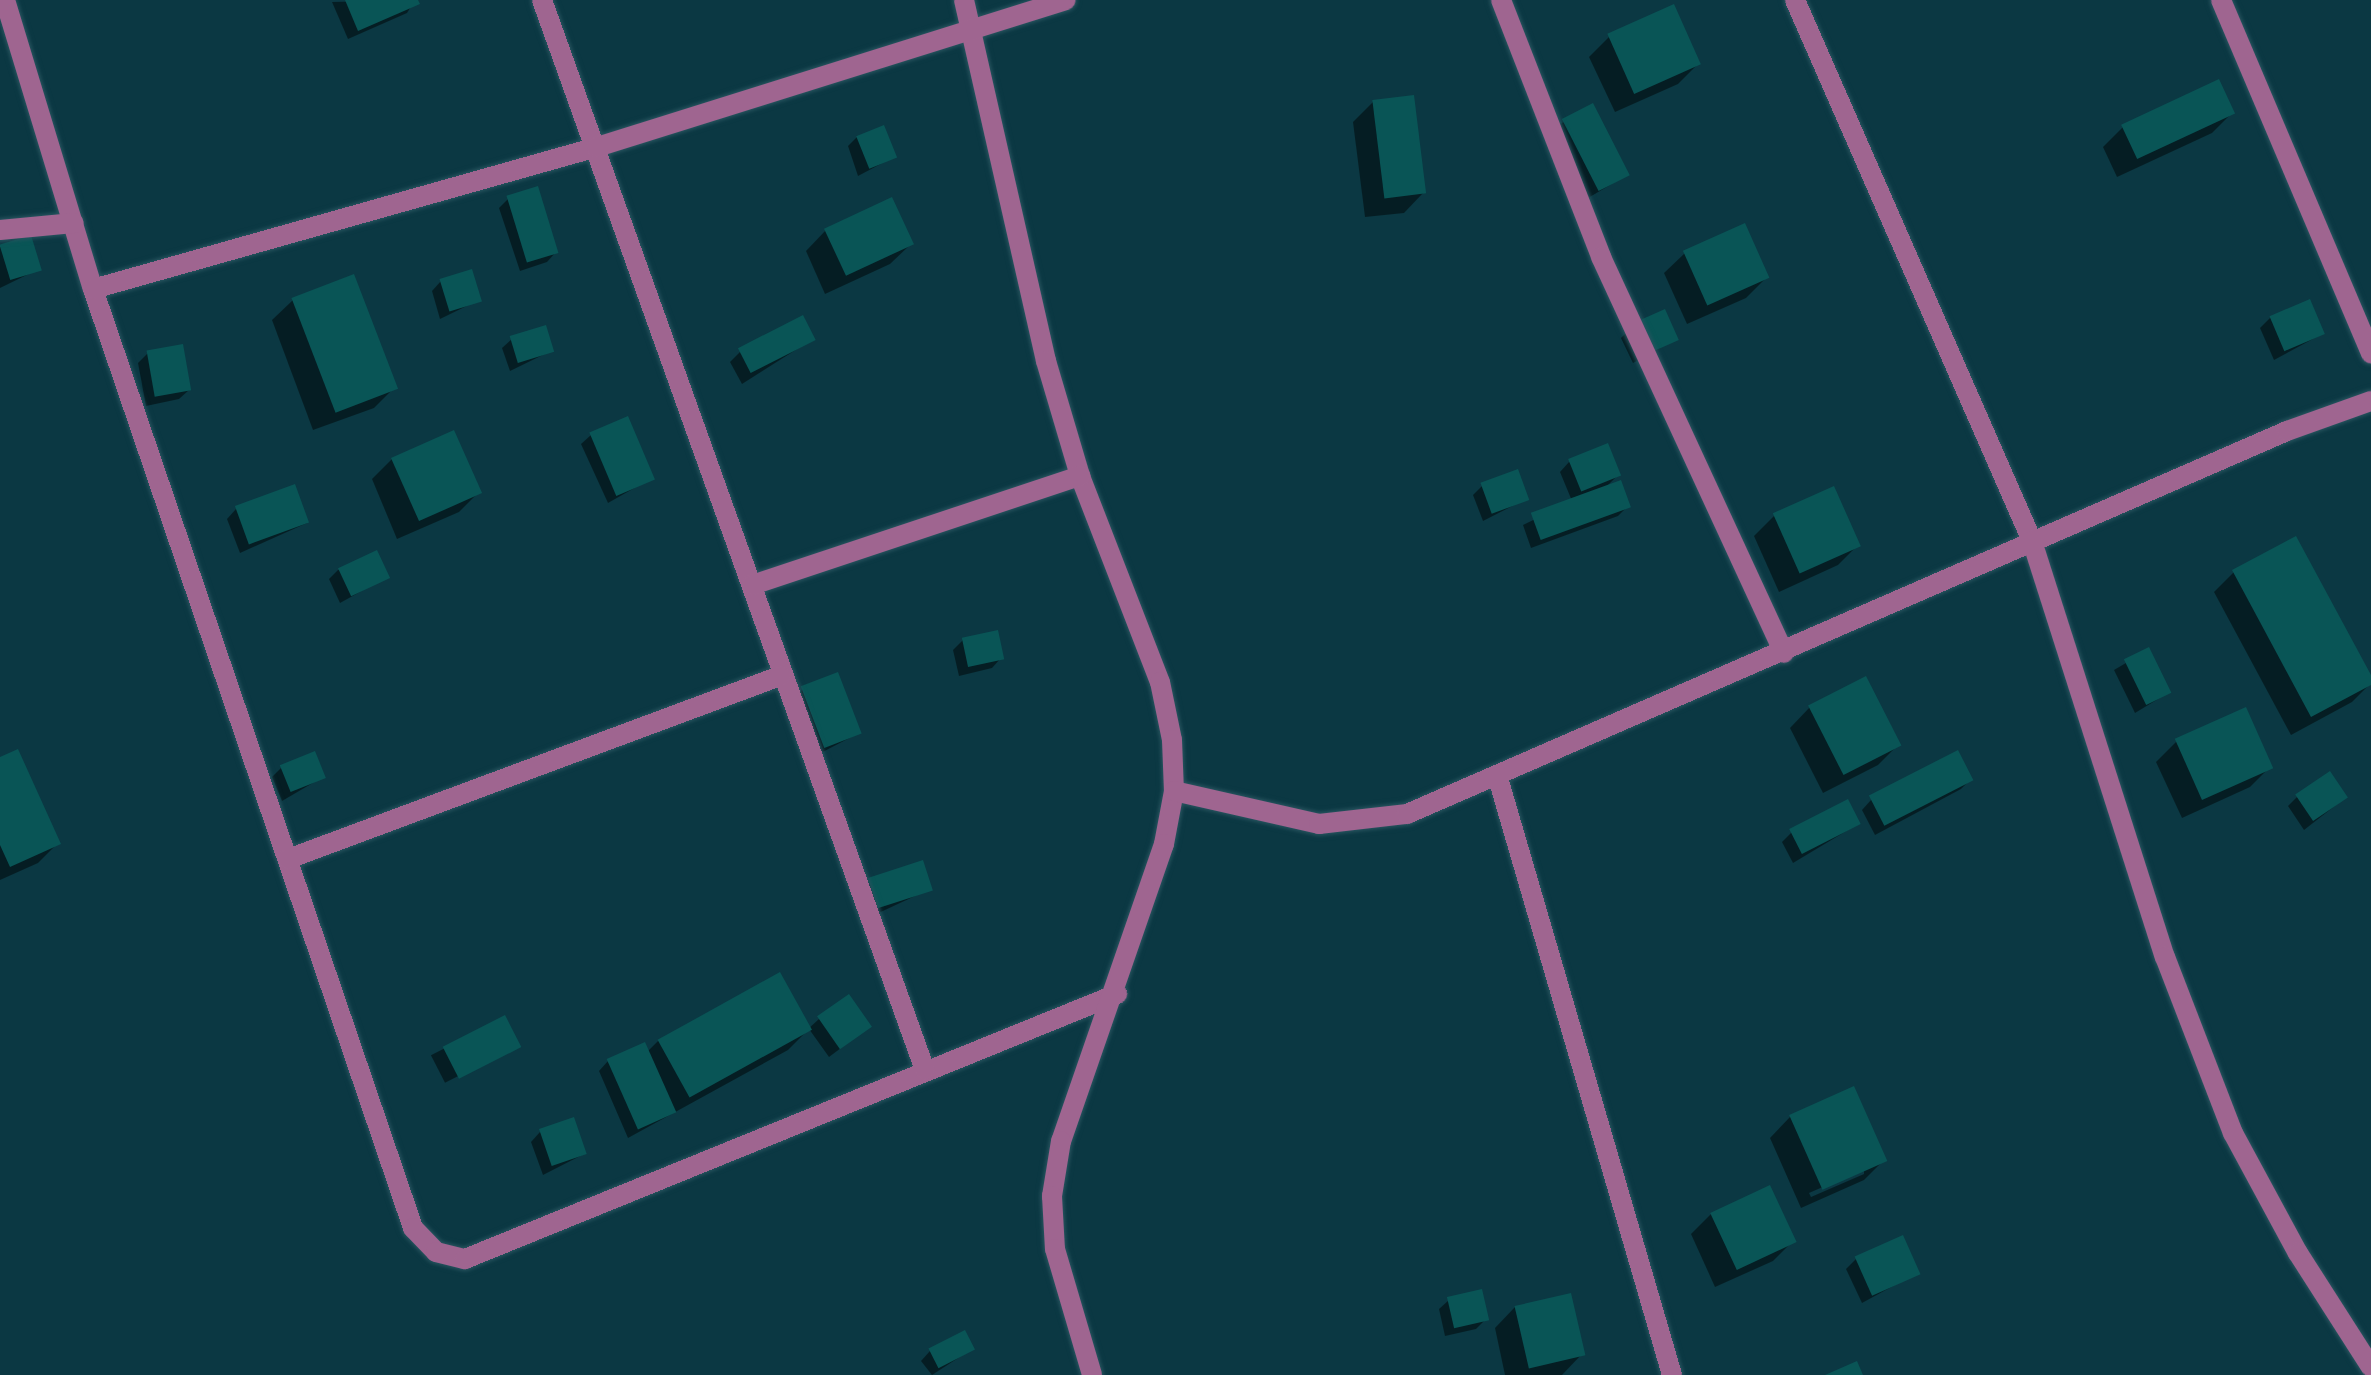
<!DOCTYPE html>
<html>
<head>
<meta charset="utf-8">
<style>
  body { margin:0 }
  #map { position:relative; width:2371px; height:1375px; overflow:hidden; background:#0b3843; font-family:"Titillium Web",sans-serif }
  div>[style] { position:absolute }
  .shadow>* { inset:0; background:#0007; transform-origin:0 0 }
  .building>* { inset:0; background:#095556; transform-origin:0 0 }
  .roads { filter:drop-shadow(0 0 2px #295560) drop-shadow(0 0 2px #295560) }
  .minor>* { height:20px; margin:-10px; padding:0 10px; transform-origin:10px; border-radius:10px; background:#9f6590 }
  span { translate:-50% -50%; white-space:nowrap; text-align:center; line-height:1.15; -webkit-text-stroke:8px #001f26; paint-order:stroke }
</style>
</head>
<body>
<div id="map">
  <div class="shadow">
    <i style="clip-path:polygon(415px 0,407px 13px,348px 39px,332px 2px)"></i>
    <i style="clip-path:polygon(1609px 37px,1698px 64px,1678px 84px,1615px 112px,1589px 57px)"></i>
    <i style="clip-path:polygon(1373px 102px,1424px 192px,1404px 213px,1365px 217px,1353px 122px)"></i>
    <i style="clip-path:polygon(2232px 113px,2212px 133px,2117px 177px,2103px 147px,2123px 127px)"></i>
    <i style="clip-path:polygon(1563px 122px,1627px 175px,1588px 198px,1554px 131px)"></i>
    <i style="clip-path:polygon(857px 137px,894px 157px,858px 176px,848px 146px)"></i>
    <i style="clip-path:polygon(509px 198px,556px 252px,547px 262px,520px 271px,499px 208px)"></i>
    <i style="clip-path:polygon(826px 230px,911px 244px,890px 264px,825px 294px,806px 251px)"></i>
    <i style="clip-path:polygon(29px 238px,39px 269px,0 288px,0 247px)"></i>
    <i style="clip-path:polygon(1685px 253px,1766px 278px,1746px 298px,1687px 324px,1664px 273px)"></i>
    <i style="clip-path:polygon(441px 281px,479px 300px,440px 319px,432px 291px)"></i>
    <i style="clip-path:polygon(293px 300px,394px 388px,374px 408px,313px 430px,272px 320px)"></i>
    <i style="clip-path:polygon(2270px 318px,2322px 334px,2274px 360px,2260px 328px)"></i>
    <i style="clip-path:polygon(1631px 328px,1676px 339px,1633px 363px,1621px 338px)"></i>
    <i style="clip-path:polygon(512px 339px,551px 351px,510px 371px,502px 348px)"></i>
    <i style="clip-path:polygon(813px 339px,742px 384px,730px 362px,740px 352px)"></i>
    <i style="clip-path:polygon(148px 353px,189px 390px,179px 399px,146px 406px,138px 363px)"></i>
    <i style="clip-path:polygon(591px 435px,652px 478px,608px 503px,581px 444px)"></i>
    <i style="clip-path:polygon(392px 459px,479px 492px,459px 512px,397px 539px,372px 479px)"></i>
    <i style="clip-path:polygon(1569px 462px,1618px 475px,1604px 489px,1628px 506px,1618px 516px,1531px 548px,1523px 525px,1572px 501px,1560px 472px)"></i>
    <i style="clip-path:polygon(1483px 485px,1526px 499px,1483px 521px,1473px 495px)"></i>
    <i style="clip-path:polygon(236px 509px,307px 523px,240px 553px,227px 519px)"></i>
    <i style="clip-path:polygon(1774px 516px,1858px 545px,1838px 565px,1779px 592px,1754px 536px)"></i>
    <i style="clip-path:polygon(338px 570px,387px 577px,340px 603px,329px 579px)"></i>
    <i style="clip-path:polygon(2234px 572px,2371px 680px,2371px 683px,2352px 702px,2291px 735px,2214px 592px)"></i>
    <i style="clip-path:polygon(963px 640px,1001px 658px,992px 668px,959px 676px,953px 650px)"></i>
    <i style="clip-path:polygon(2148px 650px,2168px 693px,2135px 713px,2114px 670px)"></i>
    <i style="clip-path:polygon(803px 689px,859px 733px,815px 756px,793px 699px)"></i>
    <i style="clip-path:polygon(1810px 707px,1898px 745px,1878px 765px,1823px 793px,1790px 728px)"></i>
    <i style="clip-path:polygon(2177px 741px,2270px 767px,2250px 787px,2182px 818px,2156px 762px)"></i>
    <i style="clip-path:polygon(1957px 754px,1970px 780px,1961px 789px,1875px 835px,1862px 810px,1871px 800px)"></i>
    <i style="clip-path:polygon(0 759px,58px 843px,38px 863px,0 880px)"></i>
    <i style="clip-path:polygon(282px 767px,323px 777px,282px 801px,272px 777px)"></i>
    <i style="clip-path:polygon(2297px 797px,2345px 798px,2304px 830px,2288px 806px)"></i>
    <i style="clip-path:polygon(1858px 824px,1793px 863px,1782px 842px,1792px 832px)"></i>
    <i style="clip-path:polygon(871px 882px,930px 889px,870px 917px,861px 892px)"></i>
    <i style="left:504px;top:1018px;width:31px;height:82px;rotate:63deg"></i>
    <i style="clip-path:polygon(819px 1019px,869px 1027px,829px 1057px,809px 1029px,788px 1050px,628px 1138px,599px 1071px,608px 1061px,647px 1052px,659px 1040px,808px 1029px)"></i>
    <i style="clip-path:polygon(evenodd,1852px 1089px,1884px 1160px,1864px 1180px,1801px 1208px,1770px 1138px,1790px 1117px,1852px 1089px,1864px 1169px,1864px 1174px,1811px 1197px,1809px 1193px,1864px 1169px)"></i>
    <i style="clip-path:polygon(540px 1132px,584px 1154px,543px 1175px,531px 1142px)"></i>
    <i style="clip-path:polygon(1711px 1214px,1793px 1241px,1773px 1261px,1715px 1287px,1691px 1234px)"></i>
    <i style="clip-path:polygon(1856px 1259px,1917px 1273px,1862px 1303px,1846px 1269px)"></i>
    <i style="clip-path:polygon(1449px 1300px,1486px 1319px,1476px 1329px,1445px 1336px,1439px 1309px)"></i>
    <i style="clip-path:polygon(1515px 1307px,1582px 1354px,1562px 1375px,1505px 1375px,1495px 1328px)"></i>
    <i style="clip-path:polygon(972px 1349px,932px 1375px,921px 1361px,930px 1351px)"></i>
  </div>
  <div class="building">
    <i style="clip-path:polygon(345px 0,418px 0,420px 4px,358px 31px)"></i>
    <i style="left:1674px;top:4px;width:66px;height:73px;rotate:66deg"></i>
    <i style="left:2219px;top:79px;width:38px;height:108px;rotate:65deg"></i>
    <i style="left:1414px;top:95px;width:99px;height:42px;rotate:83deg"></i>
    <i style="left:1593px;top:103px;width:81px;height:35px;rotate:63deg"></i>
    <i style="left:884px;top:125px;width:35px;height:30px;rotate:68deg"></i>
    <i style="left:538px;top:186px;width:70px;height:33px;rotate:73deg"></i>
    <i style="left:892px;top:197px;width:52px;height:75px;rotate:65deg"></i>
    <i style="left:1745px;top:223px;width:60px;height:68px;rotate:66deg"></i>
    <i style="left:31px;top:235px;width:37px;height:33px;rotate:73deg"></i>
    <i style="left:472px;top:269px;width:34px;height:34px;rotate:73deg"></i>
    <i style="left:354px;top:274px;width:123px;height:67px;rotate:69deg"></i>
    <i style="left:2310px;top:299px;width:38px;height:44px;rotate:67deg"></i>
    <i style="left:1665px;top:309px;width:34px;height:40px;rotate:66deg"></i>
    <i style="left:803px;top:315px;width:28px;height:73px;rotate:63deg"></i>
    <i style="left:546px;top:325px;width:28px;height:38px;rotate:73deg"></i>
    <i style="left:183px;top:344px;width:47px;height:37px;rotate:80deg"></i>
    <i style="left:628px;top:416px;width:69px;height:42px;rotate:67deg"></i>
    <i style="left:454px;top:430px;width:69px;height:69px;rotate:66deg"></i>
    <i style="left:1608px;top:443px;width:35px;height:43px;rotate:68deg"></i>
    <i style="left:1518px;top:469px;width:33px;height:40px;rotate:70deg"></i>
    <i style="left:1621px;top:480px;width:29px;height:96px;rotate:70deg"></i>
    <i style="left:295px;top:484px;width:41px;height:64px;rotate:70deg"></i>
    <i style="left:1834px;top:486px;width:66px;height:67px;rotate:66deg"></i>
    <i style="clip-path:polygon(2296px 536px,2371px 675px,2371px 685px,2311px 717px,2232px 570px)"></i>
    <i style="left:377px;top:550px;width:31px;height:43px;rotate:65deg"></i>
    <i style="left:998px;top:630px;width:30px;height:37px;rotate:78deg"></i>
    <i style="left:2149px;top:647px;width:51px;height:28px;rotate:64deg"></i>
    <i style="left:838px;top:672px;width:66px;height:40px;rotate:69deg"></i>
    <i style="left:1866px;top:676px;width:78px;height:65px;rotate:63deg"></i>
    <i style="left:2246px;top:707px;width:67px;height:78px;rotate:66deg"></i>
    <i style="clip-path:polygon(18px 749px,61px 844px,10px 867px,0 845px,0 757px)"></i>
    <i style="left:1958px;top:750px;width:34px;height:100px;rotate:63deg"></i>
    <i style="left:315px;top:751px;width:29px;height:38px;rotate:68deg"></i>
    <i style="left:2330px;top:771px;width:32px;height:42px;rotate:56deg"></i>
    <i style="left:1848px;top:799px;width:28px;height:66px;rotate:63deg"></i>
    <i style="left:923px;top:860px;width:32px;height:58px;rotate:72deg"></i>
    <i style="left:780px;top:972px;width:66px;height:140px;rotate:61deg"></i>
    <i style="left:849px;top:994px;width:40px;height:39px;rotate:55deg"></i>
    <i style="left:505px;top:1015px;width:36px;height:70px;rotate:63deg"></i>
    <i style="left:645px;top:1042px;width:77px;height:42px;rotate:66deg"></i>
    <i style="left:1854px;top:1086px;width:82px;height:71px;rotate:66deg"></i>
    <i style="left:574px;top:1117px;width:39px;height:37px;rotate:71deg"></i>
    <i style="left:1770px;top:1185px;width:63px;height:66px;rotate:65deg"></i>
    <i style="left:1903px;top:1235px;width:43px;height:53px;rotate:66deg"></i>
    <i style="left:1482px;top:1289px;width:32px;height:36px;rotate:77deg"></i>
    <i style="left:1571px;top:1293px;width:64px;height:58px;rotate:77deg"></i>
    <i style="left:965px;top:1330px;width:22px;height:41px;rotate:63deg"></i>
    <i style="clip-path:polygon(1857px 1361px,1863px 1375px,1825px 1375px)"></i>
  </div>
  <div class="roads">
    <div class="minor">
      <i style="left:5px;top:0;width:302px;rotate:73.1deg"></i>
      <i style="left:93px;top:289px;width:992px;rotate:71.18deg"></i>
      <i style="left:413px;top:1228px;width:33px;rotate:46deg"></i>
      <i style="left:436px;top:1252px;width:30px;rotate:14deg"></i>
      <i style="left:465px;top:1259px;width:704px;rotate:-22.12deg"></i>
      <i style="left:542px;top:0;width:1136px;rotate:70.31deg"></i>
      <i style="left:964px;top:0;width:370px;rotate:77.2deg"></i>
      <i style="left:1046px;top:361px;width:120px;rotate:73.5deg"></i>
      <i style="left:1080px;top:476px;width:221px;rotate:68.8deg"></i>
      <i style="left:1160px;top:682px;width:59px;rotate:78.3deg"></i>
      <i style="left:1172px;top:740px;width:51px;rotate:87.8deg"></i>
      <i style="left:1174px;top:791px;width:54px;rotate:100.7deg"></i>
      <i style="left:1164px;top:844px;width:314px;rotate:109.1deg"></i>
      <i style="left:1061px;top:1141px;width:56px;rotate:99.3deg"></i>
      <i style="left:1052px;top:1196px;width:53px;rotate:86.8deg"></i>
      <i style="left:1055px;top:1249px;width:131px;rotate:73.6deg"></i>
      <i style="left:1501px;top:0;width:276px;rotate:68.7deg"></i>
      <i style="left:1601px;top:257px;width:436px;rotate:65.2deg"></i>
      <i style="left:1795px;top:0;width:591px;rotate:66.34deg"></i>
      <i style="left:2032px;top:541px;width:437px;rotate:72.3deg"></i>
      <i style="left:2165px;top:957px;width:189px;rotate:68.9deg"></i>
      <i style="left:2233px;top:1133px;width:136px;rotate:61.6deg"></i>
      <i style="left:2298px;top:1253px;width:135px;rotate:57.4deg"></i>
      <i style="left:2221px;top:0;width:384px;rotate:67deg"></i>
      <i style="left:0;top:230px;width:74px;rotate:-5.4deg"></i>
      <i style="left:93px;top:289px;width:524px;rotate:-15.73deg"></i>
      <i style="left:597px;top:147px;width:491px;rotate:-17.4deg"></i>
      <i style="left:752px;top:585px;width:346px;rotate:-18.4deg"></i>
      <i style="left:1498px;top:778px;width:622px;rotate:73.75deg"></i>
      <i style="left:1174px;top:791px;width:149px;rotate:12.8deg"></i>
      <i style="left:1319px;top:824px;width:89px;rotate:-6.5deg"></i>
      <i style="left:1407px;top:814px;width:960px;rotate:-23.52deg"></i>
      <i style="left:2287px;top:431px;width:89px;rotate:-19.7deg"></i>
      <i style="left:288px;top:859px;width:525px;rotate:-20.4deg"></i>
    </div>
  </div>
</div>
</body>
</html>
